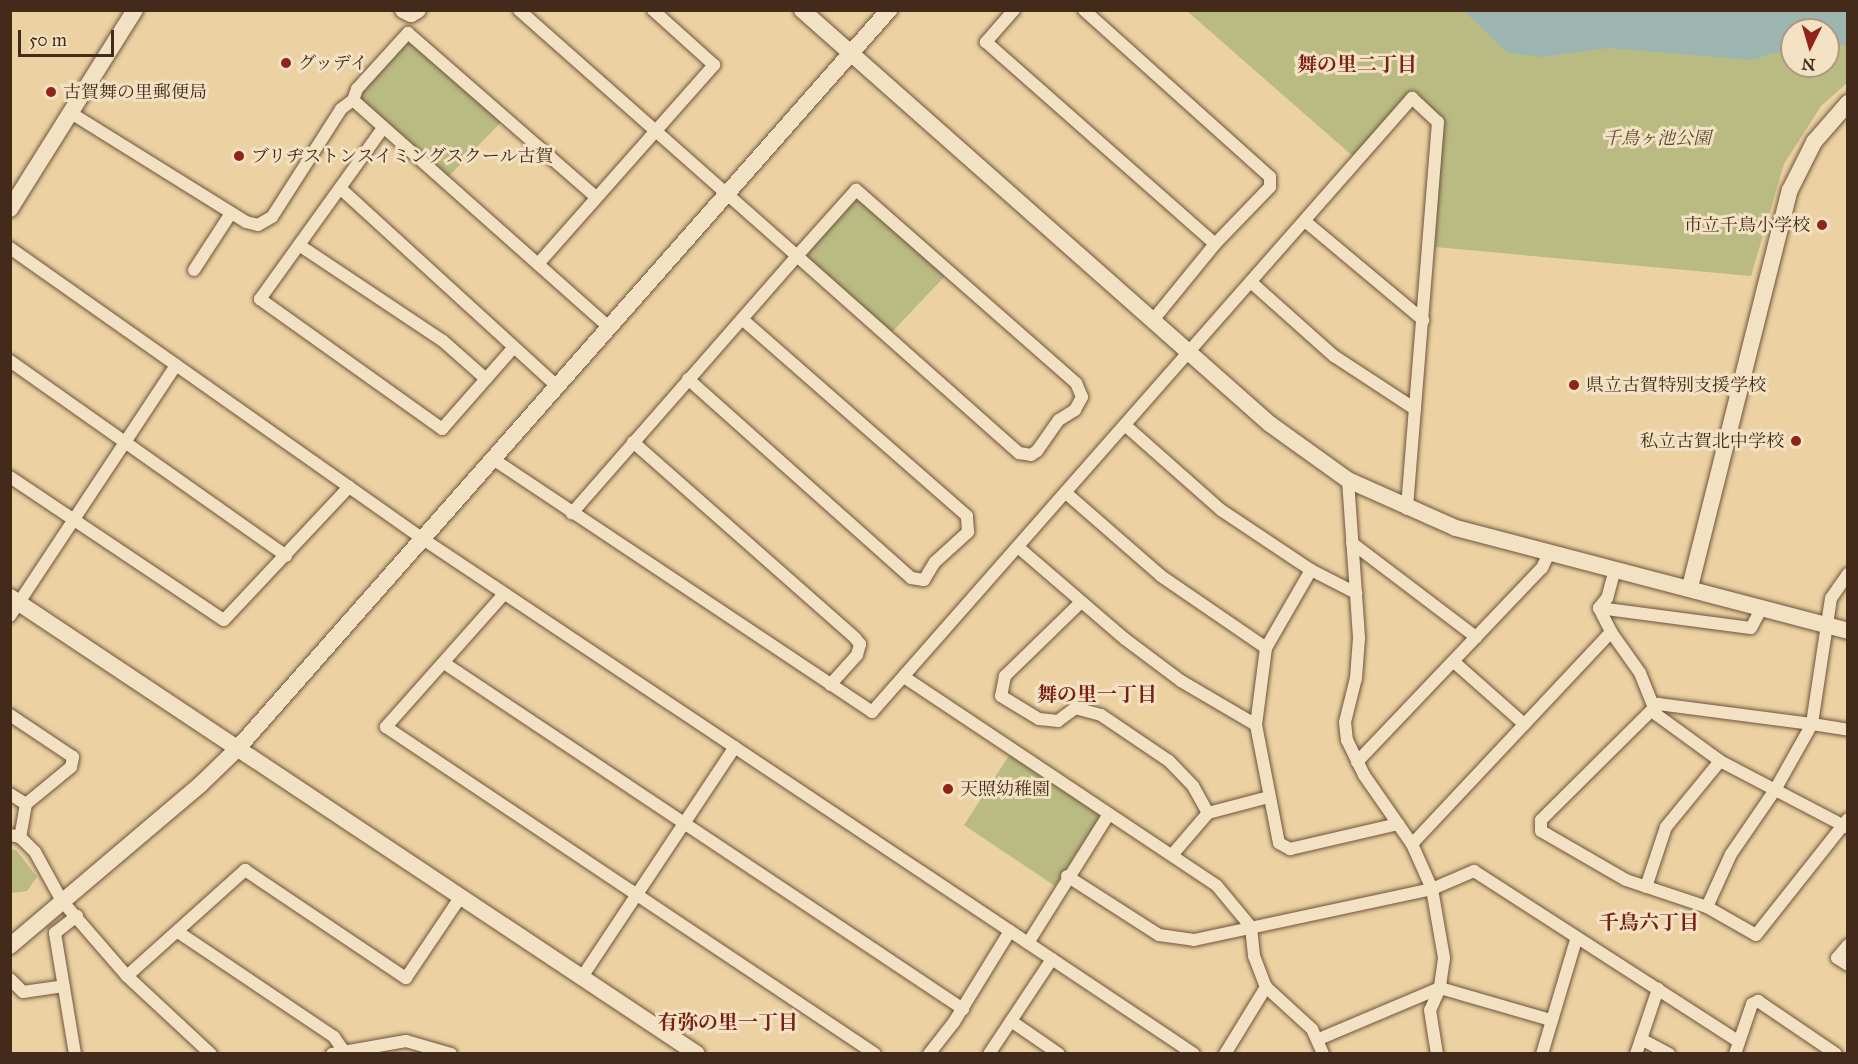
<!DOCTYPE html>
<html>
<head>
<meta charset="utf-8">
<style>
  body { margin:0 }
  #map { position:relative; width:1858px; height:1064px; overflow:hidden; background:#ecd1a2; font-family:"IM FELL Great Primer","Noto Serif JP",serif }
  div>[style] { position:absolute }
  .green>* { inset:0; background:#baba83 }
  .water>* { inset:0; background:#9cb5b0 }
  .roads { filter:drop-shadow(0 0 2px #6e543c) drop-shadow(0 0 2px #6e543c) }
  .street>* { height:12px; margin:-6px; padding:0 6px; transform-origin:6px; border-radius:6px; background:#f3e1c3 }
  .secondary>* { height:16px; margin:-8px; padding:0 8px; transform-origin:8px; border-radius:8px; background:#f3e1c3 }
  .dots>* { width:16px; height:16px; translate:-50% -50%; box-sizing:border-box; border:3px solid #f3e1c3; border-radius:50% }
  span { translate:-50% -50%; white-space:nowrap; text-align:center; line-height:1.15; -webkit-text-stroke:6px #f3e1c3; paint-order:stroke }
  .poi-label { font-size:18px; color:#442a1a }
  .left { translate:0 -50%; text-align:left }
  .right { translate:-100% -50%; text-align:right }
  .park-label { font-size:18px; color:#5c472f; font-style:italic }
  .neighbourhood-label { font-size:20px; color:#7a1f14; font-weight:700 }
  .frame { position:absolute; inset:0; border:12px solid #442a1a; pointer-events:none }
  .north { position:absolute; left:1780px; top:18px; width:60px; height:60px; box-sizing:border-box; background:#f3e1c3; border:2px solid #ad987f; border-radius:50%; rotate:185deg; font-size:16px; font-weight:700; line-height:24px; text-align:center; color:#442a1a }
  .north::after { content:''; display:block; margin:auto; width:21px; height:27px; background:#8f2418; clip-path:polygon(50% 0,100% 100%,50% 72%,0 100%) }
  .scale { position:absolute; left:18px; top:30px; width:96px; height:27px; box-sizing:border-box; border:3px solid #442a1a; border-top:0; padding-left:8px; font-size:18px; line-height:21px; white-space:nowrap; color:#442a1a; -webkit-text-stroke:4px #f3e1c3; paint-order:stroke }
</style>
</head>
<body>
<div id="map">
  <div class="green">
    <i style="clip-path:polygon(evenodd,1187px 11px,1847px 11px,1847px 83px,1821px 106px,1784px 164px,1751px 276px,1435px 247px,1443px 119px,1413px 90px,1355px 158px,1187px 11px,1792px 30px,1828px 30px,1828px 66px,1792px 66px,1792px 30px)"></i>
    <i style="clip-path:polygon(407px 43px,414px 43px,502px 121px,448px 177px,361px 99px,362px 90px)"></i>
    <i style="clip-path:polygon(853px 201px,860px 201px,945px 276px,892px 332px,808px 258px,809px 252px)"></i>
    <i style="clip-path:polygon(1010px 754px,1098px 813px,1099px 819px,1055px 886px,964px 825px)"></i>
    <i style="clip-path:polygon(10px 849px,16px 850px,37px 877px,27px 891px,11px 893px)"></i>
  </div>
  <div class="water">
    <i style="clip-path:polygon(1464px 11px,1847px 11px,1847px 45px,1828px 45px,1828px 30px,1792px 30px,1792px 48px,1751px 60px,1608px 48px,1543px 57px,1508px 53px)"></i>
  </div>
  <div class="roads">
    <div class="street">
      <i style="left:519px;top:10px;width:278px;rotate:41.5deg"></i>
      <i style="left:727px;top:194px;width:94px;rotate:41.5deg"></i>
      <i style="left:797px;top:256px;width:297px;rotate:41.6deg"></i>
      <i style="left:1019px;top:453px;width:12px;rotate:9deg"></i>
      <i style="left:1031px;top:455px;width:7px;rotate:-34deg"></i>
      <i style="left:1037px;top:451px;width:38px;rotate:-55deg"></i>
      <i style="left:1059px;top:420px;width:19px;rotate:-32deg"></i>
      <i style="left:1075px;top:410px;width:15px;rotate:-62deg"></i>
      <i style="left:1082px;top:397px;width:15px;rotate:-113deg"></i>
      <i style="left:1076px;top:383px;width:293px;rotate:-138.7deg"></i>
      <i style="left:856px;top:190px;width:89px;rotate:131.8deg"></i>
      <i style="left:797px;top:256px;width:342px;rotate:131.2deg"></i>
      <i style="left:1014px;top:10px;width:43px;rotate:131.2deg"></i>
      <i style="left:986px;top:42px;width:305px;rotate:41.4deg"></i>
      <i style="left:1084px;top:10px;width:250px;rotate:41.9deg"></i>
      <i style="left:1270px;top:177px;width:10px;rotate:90deg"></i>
      <i style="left:1270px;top:187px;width:79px;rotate:134deg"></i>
      <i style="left:1215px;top:244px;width:98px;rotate:129.2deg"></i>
      <i style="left:353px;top:100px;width:12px;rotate:-70deg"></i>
      <i style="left:357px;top:89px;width:76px;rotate:-47.7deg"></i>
      <i style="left:408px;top:33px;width:249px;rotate:41.1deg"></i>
      <i style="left:71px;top:113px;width:206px;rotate:31.9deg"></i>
      <i style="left:246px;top:222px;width:12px;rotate:14deg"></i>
      <i style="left:258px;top:225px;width:16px;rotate:-30deg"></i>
      <i style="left:272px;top:217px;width:128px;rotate:-57.4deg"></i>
      <i style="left:341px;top:109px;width:15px;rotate:-37deg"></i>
      <i style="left:353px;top:100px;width:342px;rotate:41.6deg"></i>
      <i style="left:383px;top:128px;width:211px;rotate:125.7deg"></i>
      <i style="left:260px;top:299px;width:224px;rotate:35.5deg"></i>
      <i style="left:442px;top:429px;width:109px;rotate:-48.7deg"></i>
      <i style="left:340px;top:188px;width:294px;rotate:42.4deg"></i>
      <i style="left:1306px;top:222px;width:153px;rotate:39.9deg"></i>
      <i style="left:299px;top:245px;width:173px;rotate:33.7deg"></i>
      <i style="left:443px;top:341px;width:57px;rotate:41.5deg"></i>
      <i style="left:10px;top:248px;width:505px;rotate:35.17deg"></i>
      <i style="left:423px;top:539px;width:927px;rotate:33.74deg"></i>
      <i style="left:538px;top:264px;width:266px;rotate:-48.5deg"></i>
      <i style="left:714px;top:65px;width:82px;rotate:-138deg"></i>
      <i style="left:194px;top:270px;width:68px;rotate:-57deg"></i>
      <i style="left:1252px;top:283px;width:110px;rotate:41.7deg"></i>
      <i style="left:1334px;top:356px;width:97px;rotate:33.2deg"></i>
      <i style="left:10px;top:361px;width:338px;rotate:35.2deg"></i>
      <i style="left:688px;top:379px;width:299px;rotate:41.7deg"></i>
      <i style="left:911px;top:578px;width:13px;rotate:9deg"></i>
      <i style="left:924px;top:580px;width:21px;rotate:-59deg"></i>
      <i style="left:935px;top:562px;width:45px;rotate:-42.3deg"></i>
      <i style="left:968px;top:532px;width:16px;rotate:-94deg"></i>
      <i style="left:967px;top:516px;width:299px;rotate:-138.8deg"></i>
      <i style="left:1126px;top:426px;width:127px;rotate:41.5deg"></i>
      <i style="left:1221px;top:510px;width:108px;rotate:33.7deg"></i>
      <i style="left:1311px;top:570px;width:51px;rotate:27.1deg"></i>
      <i style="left:633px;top:442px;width:296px;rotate:41.4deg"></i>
      <i style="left:855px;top:638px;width:8px;rotate:50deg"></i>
      <i style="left:860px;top:644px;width:11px;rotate:105deg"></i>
      <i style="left:857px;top:655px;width:40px;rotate:132deg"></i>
      <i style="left:493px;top:459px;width:456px;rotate:33.7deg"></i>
      <i style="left:872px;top:712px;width:818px;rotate:-48.67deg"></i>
      <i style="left:1412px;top:98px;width:35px;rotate:43deg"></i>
      <i style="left:1438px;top:122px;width:388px;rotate:94.6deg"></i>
      <i style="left:10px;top:477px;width:257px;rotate:33.8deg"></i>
      <i style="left:224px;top:620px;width:183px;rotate:-46.8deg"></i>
      <i style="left:1348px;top:480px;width:158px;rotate:86deg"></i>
      <i style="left:1359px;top:638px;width:40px;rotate:94.3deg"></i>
      <i style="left:1356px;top:678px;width:45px;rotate:104deg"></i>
      <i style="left:1345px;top:722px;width:18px;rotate:84deg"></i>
      <i style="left:1347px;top:740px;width:39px;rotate:64deg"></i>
      <i style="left:1364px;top:775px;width:84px;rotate:55.2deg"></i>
      <i style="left:1412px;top:844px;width:49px;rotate:66deg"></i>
      <i style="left:1432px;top:889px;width:70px;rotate:80.1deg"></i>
      <i style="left:1444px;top:958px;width:30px;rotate:98deg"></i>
      <i style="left:1440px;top:988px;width:24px;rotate:114deg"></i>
      <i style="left:1430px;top:1010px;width:45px;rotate:81deg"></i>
      <i style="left:1066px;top:493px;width:126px;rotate:41.1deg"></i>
      <i style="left:1161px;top:576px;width:127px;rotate:34.4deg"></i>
      <i style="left:1352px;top:543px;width:156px;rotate:37.2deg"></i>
      <i style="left:1018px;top:547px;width:141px;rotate:40.7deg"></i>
      <i style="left:1125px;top:639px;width:70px;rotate:36.9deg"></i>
      <i style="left:1181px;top:681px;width:87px;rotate:30.4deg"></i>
      <i style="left:1615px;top:569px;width:30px;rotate:105deg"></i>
      <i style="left:1607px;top:598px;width:13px;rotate:129deg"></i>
      <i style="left:1599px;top:608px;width:27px;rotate:63deg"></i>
      <i style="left:1611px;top:632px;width:50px;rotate:54.7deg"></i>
      <i style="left:1640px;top:673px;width:45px;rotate:68deg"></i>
      <i style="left:1657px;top:715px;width:78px;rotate:36.1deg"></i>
      <i style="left:1720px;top:761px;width:144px;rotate:27.6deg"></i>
      <i style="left:1311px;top:570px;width:90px;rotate:120deg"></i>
      <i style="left:1266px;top:648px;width:78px;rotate:97.4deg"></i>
      <i style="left:1256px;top:725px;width:120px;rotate:79deg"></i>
      <i style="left:1279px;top:843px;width:13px;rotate:29deg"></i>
      <i style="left:1290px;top:849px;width:111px;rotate:-13deg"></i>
      <i style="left:1848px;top:574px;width:29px;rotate:125deg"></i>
      <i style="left:1831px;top:598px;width:127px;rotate:98.6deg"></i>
      <i style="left:1812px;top:724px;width:76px;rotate:119.3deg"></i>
      <i style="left:1775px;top:790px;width:78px;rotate:124.5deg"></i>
      <i style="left:1731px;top:854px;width:58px;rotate:114.4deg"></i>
      <i style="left:1707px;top:907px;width:85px;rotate:-161.6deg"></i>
      <i style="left:1626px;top:880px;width:98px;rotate:-150deg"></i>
      <i style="left:1541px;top:831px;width:11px;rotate:-90deg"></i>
      <i style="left:1541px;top:820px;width:165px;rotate:-44.8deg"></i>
      <i style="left:1658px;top:704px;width:155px;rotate:7.4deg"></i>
      <i style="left:1812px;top:724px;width:36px;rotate:9deg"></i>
      <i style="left:504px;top:594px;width:178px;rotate:131.6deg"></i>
      <i style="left:386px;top:727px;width:588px;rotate:33.77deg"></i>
      <i style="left:1080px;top:603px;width:105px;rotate:135.8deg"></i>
      <i style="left:1005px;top:676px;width:20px;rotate:101deg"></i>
      <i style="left:1001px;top:696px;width:44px;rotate:31.2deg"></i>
      <i style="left:1039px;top:719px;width:19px;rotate:6deg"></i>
      <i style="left:1058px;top:721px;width:21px;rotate:-37deg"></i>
      <i style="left:1075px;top:708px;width:27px;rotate:15deg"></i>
      <i style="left:1101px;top:715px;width:82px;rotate:34.1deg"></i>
      <i style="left:1169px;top:761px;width:35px;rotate:46deg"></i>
      <i style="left:1193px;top:786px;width:31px;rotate:61deg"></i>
      <i style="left:1599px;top:608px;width:153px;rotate:7.5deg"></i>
      <i style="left:1751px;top:628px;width:24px;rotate:-62deg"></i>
      <i style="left:10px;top:616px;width:301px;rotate:-56.5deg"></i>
      <i style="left:1454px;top:662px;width:94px;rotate:41.5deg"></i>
      <i style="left:444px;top:663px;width:624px;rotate:33.69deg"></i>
      <i style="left:904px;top:677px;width:376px;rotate:33.7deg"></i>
      <i style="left:1217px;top:886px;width:53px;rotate:50.3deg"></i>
      <i style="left:1251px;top:927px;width:29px;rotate:84deg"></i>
      <i style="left:1254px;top:956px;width:33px;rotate:69deg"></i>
      <i style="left:1266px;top:987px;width:62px;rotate:42.4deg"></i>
      <i style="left:1312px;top:1029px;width:27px;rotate:66deg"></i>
      <i style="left:10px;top:715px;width:76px;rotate:33.7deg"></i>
      <i style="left:73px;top:757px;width:10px;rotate:101deg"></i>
      <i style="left:71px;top:767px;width:58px;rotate:140.6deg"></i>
      <i style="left:26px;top:804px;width:34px;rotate:100deg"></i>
      <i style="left:1357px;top:762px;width:268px;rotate:-46.4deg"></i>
      <i style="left:1542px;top:568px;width:17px;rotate:-65deg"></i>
      <i style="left:10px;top:794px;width:19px;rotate:32deg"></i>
      <i style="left:10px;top:835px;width:10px;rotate:11deg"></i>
      <i style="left:20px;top:837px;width:21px;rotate:45deg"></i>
      <i style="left:35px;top:852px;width:56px;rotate:61.1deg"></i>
      <i style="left:62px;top:901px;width:99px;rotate:49.1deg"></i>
      <i style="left:127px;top:976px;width:115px;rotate:42.9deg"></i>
      <i style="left:1412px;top:844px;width:291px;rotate:-46.8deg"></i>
      <i style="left:1172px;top:855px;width:55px;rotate:-49.4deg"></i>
      <i style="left:1208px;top:813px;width:63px;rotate:-14.7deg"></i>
      <i style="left:1067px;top:876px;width:109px;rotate:32.7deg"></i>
      <i style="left:1159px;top:935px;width:35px;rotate:8deg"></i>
      <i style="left:1194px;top:940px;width:243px;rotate:-12.1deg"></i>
      <i style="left:1432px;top:889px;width:46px;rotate:-23.2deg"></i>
      <i style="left:1474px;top:871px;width:315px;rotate:32.8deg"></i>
      <i style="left:1646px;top:887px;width:63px;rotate:-71.6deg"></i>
      <i style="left:1666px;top:827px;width:85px;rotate:-50.7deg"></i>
      <i style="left:1707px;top:907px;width:56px;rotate:29.7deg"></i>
      <i style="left:1756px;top:935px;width:148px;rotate:-51.6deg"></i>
      <i style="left:178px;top:932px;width:188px;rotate:33.9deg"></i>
      <i style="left:334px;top:1037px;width:16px;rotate:55deg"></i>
      <i style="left:1028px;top:943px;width:152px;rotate:-57.9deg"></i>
      <i style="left:1848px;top:945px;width:17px;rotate:130deg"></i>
      <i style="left:1837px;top:958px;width:13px;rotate:32deg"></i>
      <i style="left:127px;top:976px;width:159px;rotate:-41.9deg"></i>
      <i style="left:245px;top:870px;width:194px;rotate:33.9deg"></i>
      <i style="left:406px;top:978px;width:99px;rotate:-56.1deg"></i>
      <i style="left:582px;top:977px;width:276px;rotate:-56.4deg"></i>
      <i style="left:10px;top:979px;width:18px;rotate:45deg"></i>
      <i style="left:23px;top:992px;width:41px;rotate:-8.3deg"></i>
      <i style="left:1011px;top:1021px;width:58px;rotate:34.5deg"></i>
      <i style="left:1319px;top:1039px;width:131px;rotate:-22.9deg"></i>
      <i style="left:1440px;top:988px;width:116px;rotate:16.1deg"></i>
      <i style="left:1641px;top:1039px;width:32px;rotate:28deg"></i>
      <i style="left:75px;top:1054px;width:123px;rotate:-99.4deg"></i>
      <i style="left:55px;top:933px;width:28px;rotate:-38deg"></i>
      <i style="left:332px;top:1054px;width:75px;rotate:-10deg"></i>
      <i style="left:406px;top:1041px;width:47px;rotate:16.1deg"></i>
      <i style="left:929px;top:1054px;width:41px;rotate:-52deg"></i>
      <i style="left:954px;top:1022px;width:107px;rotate:-58.4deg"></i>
      <i style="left:989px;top:1054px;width:114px;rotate:-56.4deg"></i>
      <i style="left:1225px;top:1054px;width:79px;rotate:-58.5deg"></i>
      <i style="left:1542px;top:1054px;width:119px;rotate:-73.4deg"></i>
      <i style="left:1636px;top:1054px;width:69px;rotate:-71.3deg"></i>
      <i style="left:1735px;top:1054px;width:53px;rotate:-71.2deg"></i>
      <i style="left:1752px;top:1004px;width:7px;rotate:-27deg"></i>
      <i style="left:1758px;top:1001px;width:94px;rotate:34.2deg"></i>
    </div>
    <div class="secondary">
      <i style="left:403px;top:10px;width:9px;rotate:27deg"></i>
      <i style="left:411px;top:14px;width:8px;rotate:-30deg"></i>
      <i style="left:802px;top:10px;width:625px;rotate:41.5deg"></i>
      <i style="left:1270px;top:424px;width:96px;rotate:35.7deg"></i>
      <i style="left:1348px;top:480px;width:118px;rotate:24deg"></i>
      <i style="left:1456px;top:528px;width:405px;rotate:14.7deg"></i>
      <i style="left:10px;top:209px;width:235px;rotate:-57.9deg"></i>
      <i style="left:1690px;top:587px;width:409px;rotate:-75.9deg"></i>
      <i style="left:1790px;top:190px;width:54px;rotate:-63.4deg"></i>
      <i style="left:1814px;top:142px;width:52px;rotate:-48.9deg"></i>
      <i style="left:10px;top:597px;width:825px;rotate:33.63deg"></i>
      <i style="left:10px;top:946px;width:250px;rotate:-40.3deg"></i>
      <i style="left:201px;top:784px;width:50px;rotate:-44.2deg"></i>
      <i style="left:237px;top:749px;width:986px;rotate:-48.58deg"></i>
    </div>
  </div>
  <div class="dots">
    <i style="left:286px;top:63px;background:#8f2418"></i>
    <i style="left:51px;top:92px;background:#8f2418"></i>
    <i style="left:239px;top:156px;background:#8f2418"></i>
    <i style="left:1822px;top:225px;background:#8f2418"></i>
    <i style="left:1574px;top:385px;background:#8f2418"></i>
    <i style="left:1796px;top:441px;background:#8f2418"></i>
    <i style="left:948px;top:789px;background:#8f2418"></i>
  </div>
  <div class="poi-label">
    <span class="left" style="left:298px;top:63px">グッデイ</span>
    <span class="left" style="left:63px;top:92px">古賀舞の里郵便局</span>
    <span class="left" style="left:251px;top:156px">ブリヂストンスイミングスクール古賀</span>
    <span class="right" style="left:1810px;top:225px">市立千鳥小学校</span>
    <span class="left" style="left:1586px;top:385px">県立古賀特別支援学校</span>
    <span class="right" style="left:1784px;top:441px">私立古賀北中学校</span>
    <span class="left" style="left:960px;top:789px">天照幼稚園</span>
  </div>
  <div class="park-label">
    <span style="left:1657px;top:138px">千鳥ヶ池公園</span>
  </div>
  <div class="neighbourhood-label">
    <span style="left:1357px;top:64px">舞の里二丁目</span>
    <span style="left:1097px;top:694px">舞の里一丁目</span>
    <span style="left:1649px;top:922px">千鳥六丁目</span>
    <span style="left:728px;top:1022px">有弥の里一丁目</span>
  </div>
  <div class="frame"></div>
  <div class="north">N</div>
  <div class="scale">50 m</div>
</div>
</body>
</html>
